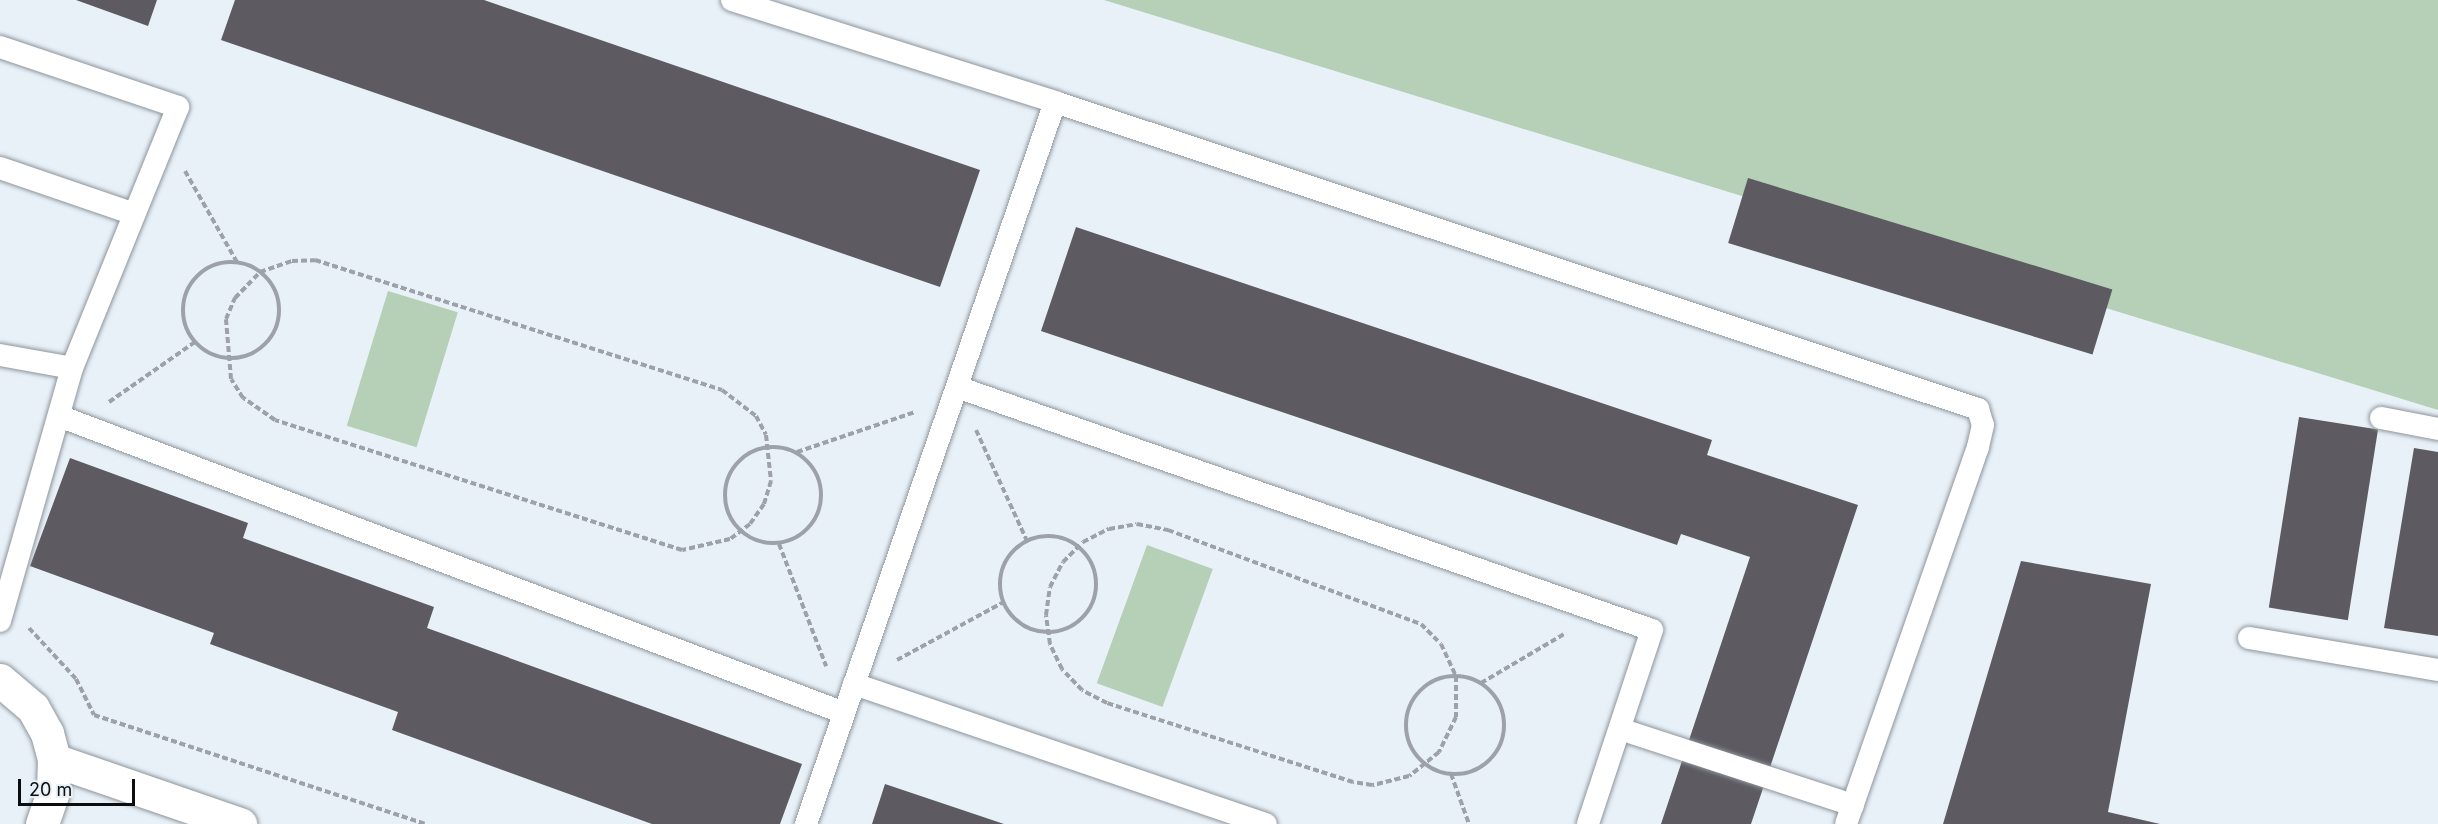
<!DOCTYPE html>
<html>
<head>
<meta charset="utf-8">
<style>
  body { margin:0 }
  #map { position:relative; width:2438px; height:824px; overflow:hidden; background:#e9f1f8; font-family:Inter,sans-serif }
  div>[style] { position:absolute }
  .green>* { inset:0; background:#b6cfb7; transform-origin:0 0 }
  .building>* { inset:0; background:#5d5a62; transform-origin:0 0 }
  .path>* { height:4px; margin-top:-2px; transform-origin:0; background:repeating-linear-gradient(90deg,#9ca2a7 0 6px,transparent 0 9px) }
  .path>.ring { margin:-2px; padding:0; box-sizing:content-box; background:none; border:4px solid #9ca2a7; border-radius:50% }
  .roads { filter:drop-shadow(0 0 2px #8d959b) drop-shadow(0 0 2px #8d959b) }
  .service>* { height:22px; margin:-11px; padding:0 11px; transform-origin:11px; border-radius:11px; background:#fff }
  .minor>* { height:33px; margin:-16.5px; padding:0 16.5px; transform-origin:16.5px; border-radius:16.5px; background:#fff }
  span { translate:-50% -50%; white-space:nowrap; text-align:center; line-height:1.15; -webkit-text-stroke:6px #e9f1f8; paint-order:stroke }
  .scale { position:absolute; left:18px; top:779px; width:117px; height:27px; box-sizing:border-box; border:3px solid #0b0d0f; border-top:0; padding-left:8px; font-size:18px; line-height:21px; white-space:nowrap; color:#0b0d0f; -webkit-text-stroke:4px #e9f1f8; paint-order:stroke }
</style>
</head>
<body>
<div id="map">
  <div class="green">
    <i style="clip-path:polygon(1104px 0,2438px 0,2438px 410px)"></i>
    <i style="left:388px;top:291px;width:73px;height:141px;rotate:17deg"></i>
    <i style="left:1147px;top:545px;width:70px;height:147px;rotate:20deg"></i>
  </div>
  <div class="building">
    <i style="clip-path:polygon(76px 0,157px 0,148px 26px)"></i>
    <i style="clip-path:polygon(235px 0,484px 0,980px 170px,940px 287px,221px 40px)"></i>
    <i style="left:1748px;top:178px;width:381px;height:68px;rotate:17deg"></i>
    <i style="clip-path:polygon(1076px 227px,1712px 440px,1707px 455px,1858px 505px,1751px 824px,1661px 824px,1750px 557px,1681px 534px,1677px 545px,1041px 331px)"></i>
    <i style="left:2299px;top:417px;width:80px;height:193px;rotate:9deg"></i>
    <i style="clip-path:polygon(2414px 448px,2438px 452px,2438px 636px,2384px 628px)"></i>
    <i style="clip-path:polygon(70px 458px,248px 523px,243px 538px,434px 607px,427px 628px,802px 764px,780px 824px,652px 824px,392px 730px,398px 712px,210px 644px,214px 633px,30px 566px)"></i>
    <i style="clip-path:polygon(2021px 561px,2151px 584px,2108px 812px,2160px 824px,1943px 824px)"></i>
    <i style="clip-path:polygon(885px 784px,1004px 824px,872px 824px)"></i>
  </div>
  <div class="path">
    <i style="left:185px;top:171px;width:105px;rotate:60.3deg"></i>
    <i style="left:315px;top:260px;width:427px;rotate:17.7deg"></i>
    <i style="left:722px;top:390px;width:43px;rotate:37.4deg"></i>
    <i style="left:756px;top:416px;width:21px;rotate:62deg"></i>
    <i style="left:766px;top:435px;width:46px;rotate:83.8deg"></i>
    <i style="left:771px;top:481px;width:24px;rotate:107deg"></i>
    <i style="left:764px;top:504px;width:24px;rotate:125deg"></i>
    <i style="left:750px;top:524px;width:25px;rotate:143deg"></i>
    <i style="left:730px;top:539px;width:49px;rotate:167.1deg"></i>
    <i style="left:682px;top:550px;width:427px;rotate:-162.3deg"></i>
    <i style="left:275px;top:420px;width:39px;rotate:-145deg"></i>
    <i style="left:243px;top:398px;width:22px;rotate:-122deg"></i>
    <i style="left:231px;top:379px;width:60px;rotate:-94.8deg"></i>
    <i style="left:226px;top:319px;width:23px;rotate:-67deg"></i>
    <i style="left:235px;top:298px;width:36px;rotate:-46deg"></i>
    <i style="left:260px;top:272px;width:34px;rotate:-19deg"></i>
    <i style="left:292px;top:261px;width:23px;rotate:-2deg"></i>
    <i class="ring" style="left:183px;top:262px;width:92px;height:92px"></i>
    <i style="left:109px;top:402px;width:105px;rotate:-34.9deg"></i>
    <i style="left:976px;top:430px;width:122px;rotate:65.3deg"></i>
    <i class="ring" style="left:725px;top:447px;width:92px;height:92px"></i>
    <i style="left:797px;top:452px;width:125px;rotate:-18.7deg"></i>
    <i style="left:1137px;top:524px;width:32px;rotate:11deg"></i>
    <i style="left:1168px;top:530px;width:270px;rotate:20.4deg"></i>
    <i style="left:1421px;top:624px;width:28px;rotate:45deg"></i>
    <i style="left:1441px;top:644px;width:35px;rotate:65deg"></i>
    <i style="left:1456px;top:676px;width:41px;rotate:90deg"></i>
    <i style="left:1456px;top:717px;width:39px;rotate:116deg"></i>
    <i style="left:1439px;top:752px;width:38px;rotate:141deg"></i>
    <i style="left:1409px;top:776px;width:38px;rotate:166deg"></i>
    <i style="left:1372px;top:785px;width:19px;rotate:-171deg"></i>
    <i style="left:1353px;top:782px;width:258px;rotate:-162.2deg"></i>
    <i style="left:1107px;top:703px;width:28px;rotate:-153deg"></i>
    <i style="left:1082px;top:690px;width:29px;rotate:-134deg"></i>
    <i style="left:1062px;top:669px;width:28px;rotate:-116deg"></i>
    <i style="left:1050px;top:644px;width:29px;rotate:-98deg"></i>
    <i style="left:1046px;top:615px;width:28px;rotate:-82deg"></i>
    <i style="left:1050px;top:587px;width:28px;rotate:-63deg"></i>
    <i style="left:1063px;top:562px;width:28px;rotate:-45deg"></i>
    <i style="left:1083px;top:542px;width:29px;rotate:-27deg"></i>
    <i style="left:1109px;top:529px;width:28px;rotate:-10deg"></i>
    <i class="ring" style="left:1000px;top:536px;width:92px;height:92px"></i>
    <i style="left:779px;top:544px;width:131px;rotate:68.9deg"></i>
    <i style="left:29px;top:628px;width:69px;rotate:47.3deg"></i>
    <i style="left:76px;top:679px;width:40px;rotate:63.4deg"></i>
    <i style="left:94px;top:715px;width:348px;rotate:18.2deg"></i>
    <i style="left:897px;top:660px;width:122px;rotate:-28.5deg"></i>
    <i class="ring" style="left:1406px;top:676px;width:94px;height:94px"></i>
    <i style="left:1481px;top:683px;width:99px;rotate:-30.5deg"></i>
    <i style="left:1451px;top:774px;width:53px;rotate:70.2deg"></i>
  </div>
  <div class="roads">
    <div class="service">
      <i style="left:732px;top:0;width:339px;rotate:17.5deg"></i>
      <i style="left:1055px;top:102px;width:764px;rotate:109.03deg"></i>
      <i style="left:0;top:47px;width:188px;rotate:18.6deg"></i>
      <i style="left:178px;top:107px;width:282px;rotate:112.1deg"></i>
      <i style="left:1055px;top:102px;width:973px;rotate:18.4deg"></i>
      <i style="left:1978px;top:409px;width:17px;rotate:73deg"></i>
      <i style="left:1983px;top:425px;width:23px;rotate:103deg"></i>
      <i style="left:1978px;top:447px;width:399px;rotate:109.3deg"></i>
      <i style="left:0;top:168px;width:142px;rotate:18.9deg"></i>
      <i style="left:0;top:355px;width:73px;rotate:10.2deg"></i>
      <i style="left:72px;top:368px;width:263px;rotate:105.9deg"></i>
      <i style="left:957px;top:387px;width:736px;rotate:19.27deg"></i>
      <i style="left:1652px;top:630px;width:204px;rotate:108.3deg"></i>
      <i style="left:59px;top:416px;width:839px;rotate:20.72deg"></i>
      <i style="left:2381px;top:418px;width:58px;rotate:10.9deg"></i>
      <i style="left:2249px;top:638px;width:192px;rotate:9.6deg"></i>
      <i style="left:854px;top:684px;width:435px;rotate:18.8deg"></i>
      <i style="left:1620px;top:729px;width:245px;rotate:18.1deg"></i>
    </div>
    <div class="minor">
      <i style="left:0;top:680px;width:43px;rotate:40.3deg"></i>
      <i style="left:33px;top:708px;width:29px;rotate:61deg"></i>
      <i style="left:47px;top:733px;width:28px;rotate:75deg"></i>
      <i style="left:54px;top:760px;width:32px;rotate:92deg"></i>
      <i style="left:53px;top:792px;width:34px;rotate:109deg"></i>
      <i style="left:54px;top:760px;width:197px;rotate:19deg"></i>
    </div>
  </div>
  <div class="scale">20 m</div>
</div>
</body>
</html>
